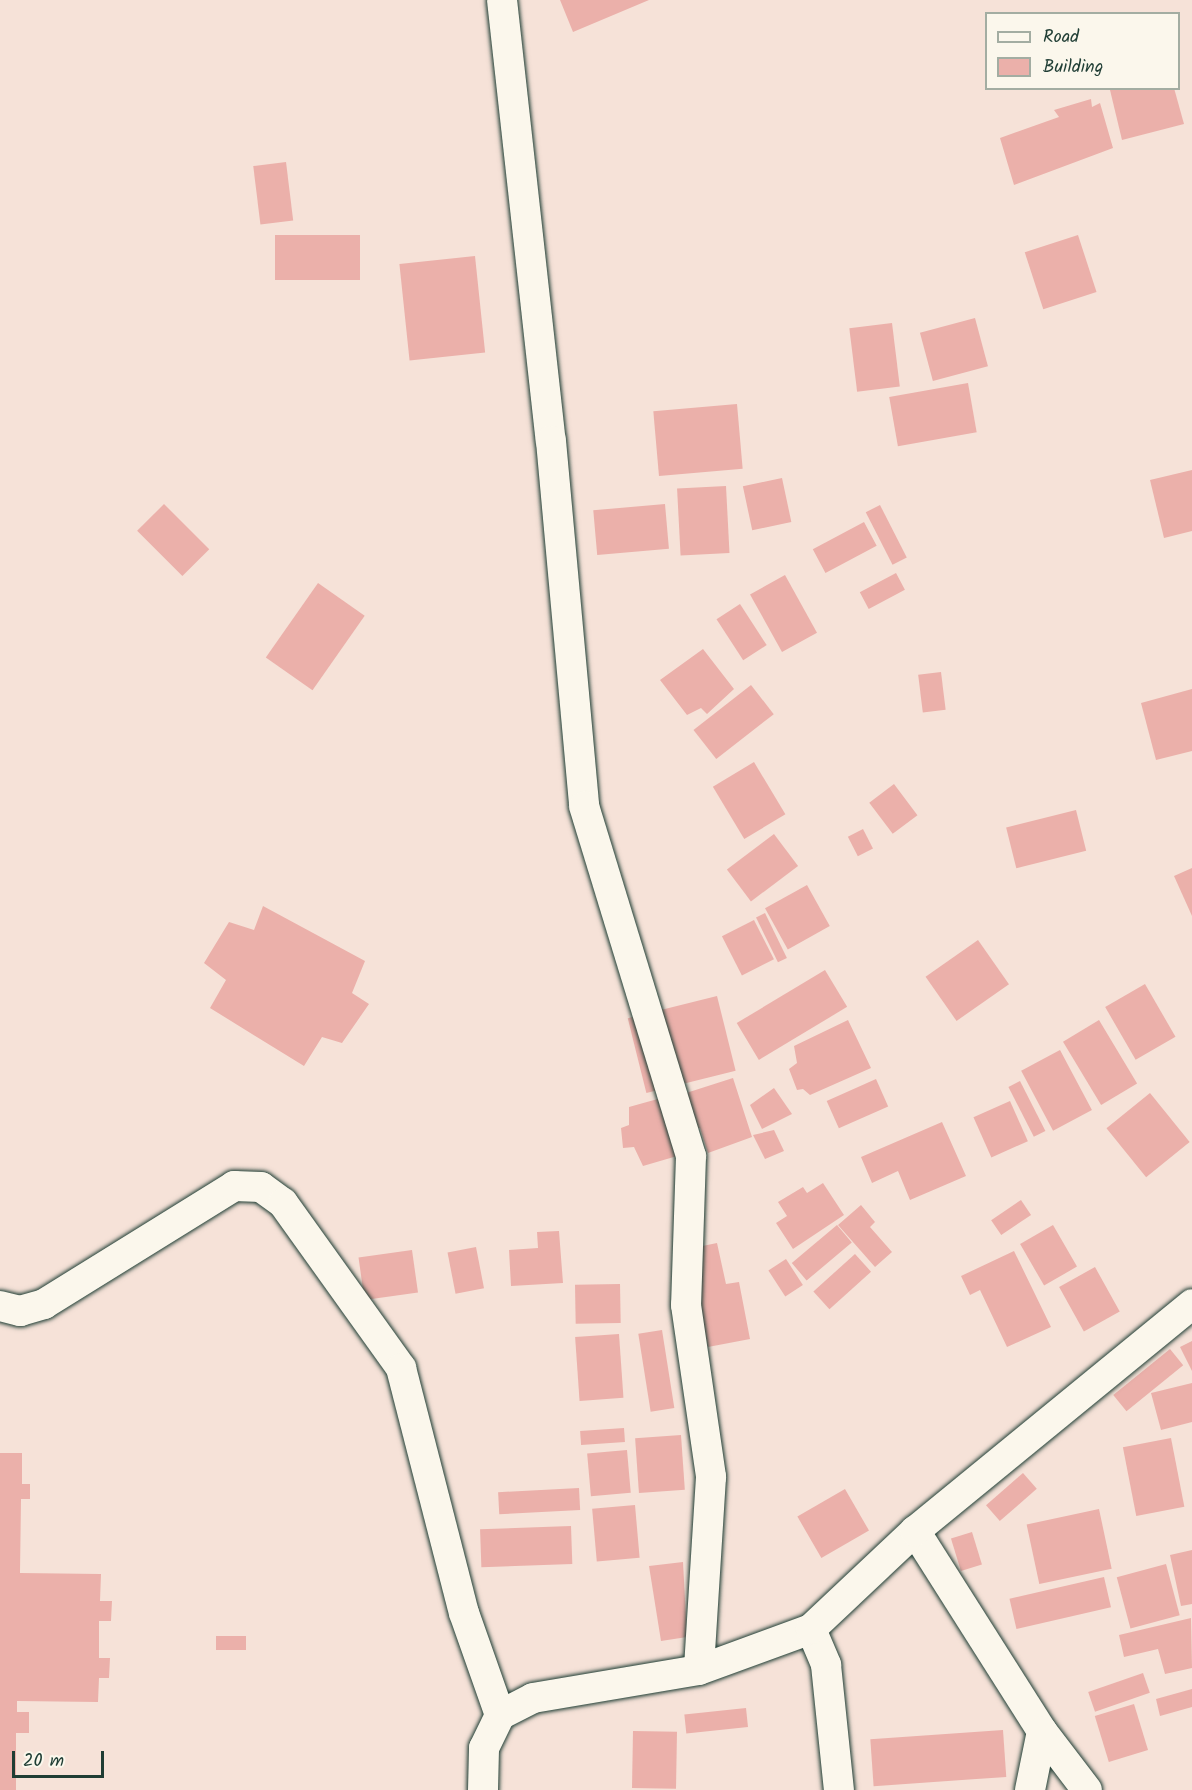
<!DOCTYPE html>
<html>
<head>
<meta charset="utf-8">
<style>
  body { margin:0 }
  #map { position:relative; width:1192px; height:1790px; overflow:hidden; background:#f6e2d8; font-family:Kalam,sans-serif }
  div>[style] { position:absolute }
  .building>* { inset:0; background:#ebb0aa; transform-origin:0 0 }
  .roads { filter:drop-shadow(0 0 2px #1f3d34) drop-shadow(0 0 2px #1f3d34) }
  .minor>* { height:30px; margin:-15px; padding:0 15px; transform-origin:15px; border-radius:15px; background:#fbf7ec }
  span { translate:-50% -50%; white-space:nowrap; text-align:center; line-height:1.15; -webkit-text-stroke:4.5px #fbf7ec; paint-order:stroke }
  .legend { position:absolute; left:985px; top:12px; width:195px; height:78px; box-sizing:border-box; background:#fbf7ec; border:2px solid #a3ada2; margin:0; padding:8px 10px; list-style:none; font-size:18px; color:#1f3d34 }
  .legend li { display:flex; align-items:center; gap:12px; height:30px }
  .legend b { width:30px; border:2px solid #a3ada2 }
  .scale { position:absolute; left:12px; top:1751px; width:92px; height:27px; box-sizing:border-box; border:3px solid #1f3d34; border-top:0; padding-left:8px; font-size:18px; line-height:21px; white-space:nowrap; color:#1f3d34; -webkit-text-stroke:4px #fbf7ec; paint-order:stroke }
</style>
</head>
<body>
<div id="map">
  <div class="building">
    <i style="clip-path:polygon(560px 0,649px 0,573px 32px)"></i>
    <i style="clip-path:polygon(1174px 88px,1184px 124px,1122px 140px,1110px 90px)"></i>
    <i style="clip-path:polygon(1091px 99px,1092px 107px,1100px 103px,1113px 148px,1014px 185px,1000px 138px,1059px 117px,1054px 110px)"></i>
    <i style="left:286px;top:162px;width:59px;height:33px;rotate:83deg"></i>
    <i style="left:275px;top:235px;width:85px;height:45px"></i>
    <i style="left:1078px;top:235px;width:60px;height:56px;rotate:72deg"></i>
    <i style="left:475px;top:256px;width:97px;height:76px;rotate:84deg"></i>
    <i style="left:975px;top:318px;width:50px;height:57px;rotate:75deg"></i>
    <i style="left:892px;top:323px;width:64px;height:43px;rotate:83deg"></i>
    <i style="left:968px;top:383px;width:50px;height:80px;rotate:80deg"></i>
    <i style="left:737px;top:404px;width:65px;height:84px;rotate:85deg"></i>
    <i style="clip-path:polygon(1192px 470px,1192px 531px,1164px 538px,1150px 480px)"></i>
    <i style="left:782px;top:478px;width:45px;height:40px;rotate:78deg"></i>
    <i style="left:726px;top:486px;width:67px;height:49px;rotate:87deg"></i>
    <i style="left:164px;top:504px;width:64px;height:38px;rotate:45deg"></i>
    <i style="left:665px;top:504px;width:45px;height:72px;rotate:85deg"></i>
    <i style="left:880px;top:505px;width:59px;height:16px;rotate:63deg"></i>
    <i style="left:864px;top:522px;width:27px;height:58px;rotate:62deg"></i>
    <i style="left:896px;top:573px;width:19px;height:41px;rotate:62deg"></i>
    <i style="left:785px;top:575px;width:66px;height:40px;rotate:61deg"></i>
    <i style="left:318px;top:583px;width:57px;height:91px;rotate:35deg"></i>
    <i style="left:740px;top:604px;width:49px;height:28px;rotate:57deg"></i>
    <i style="clip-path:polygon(703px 649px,734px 689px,707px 714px,701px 708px,687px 715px,660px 680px)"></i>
    <i style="left:941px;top:672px;width:38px;height:23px;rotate:83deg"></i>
    <i style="left:751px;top:685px;width:37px;height:73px;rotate:52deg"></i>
    <i style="clip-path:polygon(1192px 689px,1192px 751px,1156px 760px,1141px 703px)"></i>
    <i style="left:754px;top:762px;width:61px;height:48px;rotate:59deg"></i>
    <i style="left:894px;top:784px;width:39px;height:31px;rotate:53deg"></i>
    <i style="left:1076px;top:810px;width:42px;height:72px;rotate:76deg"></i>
    <i style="left:863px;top:829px;width:22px;height:17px;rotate:63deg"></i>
    <i style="left:774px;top:834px;width:40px;height:59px;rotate:53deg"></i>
    <i style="clip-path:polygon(1192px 868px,1192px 916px,1174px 876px)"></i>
    <i style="left:807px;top:885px;width:47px;height:48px;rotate:61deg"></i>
    <i style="clip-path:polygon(263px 906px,365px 961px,352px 993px,369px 1004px,342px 1043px,322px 1037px,304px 1066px,210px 1008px,226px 980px,204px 963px,229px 922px,254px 930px)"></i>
    <i style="left:765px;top:913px;width:50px;height:10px;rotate:64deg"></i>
    <i style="left:754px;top:920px;width:44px;height:36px;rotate:63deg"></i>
    <i style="left:978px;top:940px;width:54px;height:64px;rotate:55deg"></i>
    <i style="left:825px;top:970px;width:43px;height:103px;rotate:59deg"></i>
    <i style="left:1145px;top:984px;width:61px;height:46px;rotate:60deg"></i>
    <i style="left:717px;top:996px;width:77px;height:92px;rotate:76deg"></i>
    <i style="clip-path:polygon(848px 1020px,871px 1068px,810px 1095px,803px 1089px,797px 1090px,789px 1069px,797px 1063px,794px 1046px)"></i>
    <i style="left:1099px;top:1020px;width:74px;height:42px;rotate:59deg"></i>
    <i style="left:1060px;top:1050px;width:68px;height:44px;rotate:62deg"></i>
    <i style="clip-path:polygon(733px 1078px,752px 1137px,708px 1153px,700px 1128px,688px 1130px,683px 1094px)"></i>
    <i style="left:876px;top:1079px;width:30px;height:54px;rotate:66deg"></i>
    <i style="left:1020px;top:1081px;width:56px;height:13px;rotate:63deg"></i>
    <i style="clip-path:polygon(774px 1088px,792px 1114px,762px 1129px,750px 1105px)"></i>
    <i style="left:1150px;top:1093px;width:63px;height:56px;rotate:51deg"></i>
    <i style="clip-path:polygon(672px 1095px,684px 1154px,643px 1166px,634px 1147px,623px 1148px,621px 1128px,629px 1125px,629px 1107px)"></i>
    <i style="left:1010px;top:1101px;width:44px;height:40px;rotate:66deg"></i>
    <i style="clip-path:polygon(942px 1122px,966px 1176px,910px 1200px,898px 1171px,872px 1183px,861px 1157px)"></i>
    <i style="clip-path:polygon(774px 1130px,784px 1151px,765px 1159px,753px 1135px)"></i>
    <i style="clip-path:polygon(823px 1183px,844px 1215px,793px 1249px,776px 1223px,787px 1216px,778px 1202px,803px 1187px,807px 1193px)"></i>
    <i style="left:1021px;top:1200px;width:18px;height:36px;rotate:56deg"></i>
    <i style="clip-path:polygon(861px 1205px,875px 1222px,870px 1227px,892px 1252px,875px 1267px,838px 1225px)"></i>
    <i style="left:837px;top:1225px;width:23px;height:59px;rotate:50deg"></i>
    <i style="left:1053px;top:1225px;width:48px;height:38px;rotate:60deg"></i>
    <i style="clip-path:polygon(559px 1231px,563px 1283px,511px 1286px,509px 1250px,538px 1248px,537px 1232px)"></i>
    <i style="clip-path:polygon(717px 1243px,726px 1284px,739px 1282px,750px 1339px,708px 1347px,688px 1249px)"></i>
    <i style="left:476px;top:1247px;width:42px;height:29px;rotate:79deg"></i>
    <i style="left:412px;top:1250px;width:43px;height:54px;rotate:82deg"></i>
    <i style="clip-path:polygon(1014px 1251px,1051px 1327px,1007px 1347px,980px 1290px,970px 1295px,961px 1276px)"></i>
    <i style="left:855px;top:1254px;width:24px;height:56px;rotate:48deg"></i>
    <i style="left:786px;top:1259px;width:31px;height:21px;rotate:57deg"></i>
    <i style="left:1095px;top:1267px;width:51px;height:41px;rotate:61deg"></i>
    <i style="left:620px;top:1284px;width:39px;height:45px;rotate:89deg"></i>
    <i style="left:662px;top:1330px;width:79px;height:24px;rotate:81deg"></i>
    <i style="left:619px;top:1334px;width:64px;height:44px;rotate:86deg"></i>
    <i style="clip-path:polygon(1192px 1341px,1192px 1371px,1180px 1347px)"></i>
    <i style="left:1170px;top:1349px;width:21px;height:73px;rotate:51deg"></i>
    <i style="clip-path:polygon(1192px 1383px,1192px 1422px,1161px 1430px,1151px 1393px)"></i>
    <i style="left:624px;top:1428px;width:14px;height:44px;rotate:86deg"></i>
    <i style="left:681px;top:1435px;width:55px;height:46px;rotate:86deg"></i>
    <i style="left:1171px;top:1438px;width:70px;height:49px;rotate:79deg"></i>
    <i style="left:627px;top:1450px;width:43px;height:40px;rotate:85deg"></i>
    <i style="clip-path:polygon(0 1453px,22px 1453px,22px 1484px,30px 1484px,30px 1499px,21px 1499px,20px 1573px,101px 1574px,100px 1601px,112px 1601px,111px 1621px,99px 1621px,99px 1658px,110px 1658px,109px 1678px,99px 1678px,98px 1702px,17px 1701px,17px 1712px,29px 1712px,29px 1733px,16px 1733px,16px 1790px,0 1790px)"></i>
    <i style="left:1023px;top:1473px;width:21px;height:49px;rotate:49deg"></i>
    <i style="left:579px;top:1488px;width:22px;height:81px;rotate:87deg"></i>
    <i style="left:845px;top:1489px;width:48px;height:55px;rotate:60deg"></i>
    <i style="left:635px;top:1505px;width:53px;height:43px;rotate:85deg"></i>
    <i style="left:1099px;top:1509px;width:61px;height:74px;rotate:78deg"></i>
    <i style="left:571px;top:1526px;width:38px;height:91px;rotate:88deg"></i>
    <i style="left:972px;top:1532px;width:34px;height:22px;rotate:73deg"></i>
    <i style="clip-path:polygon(1192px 1550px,1192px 1604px,1181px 1606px,1170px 1555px)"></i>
    <i style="clip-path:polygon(683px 1562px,687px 1637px,661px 1641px,649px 1566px)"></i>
    <i style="left:1166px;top:1564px;width:53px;height:51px;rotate:75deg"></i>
    <i style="left:1104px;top:1577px;width:31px;height:97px;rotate:77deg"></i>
    <i style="clip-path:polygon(1191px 1618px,1192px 1668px,1165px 1674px,1158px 1649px,1124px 1657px,1119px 1635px)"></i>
    <i style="left:246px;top:1636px;width:14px;height:30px;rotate:90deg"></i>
    <i style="left:1143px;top:1673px;width:21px;height:58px;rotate:71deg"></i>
    <i style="clip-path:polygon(1192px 1689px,1192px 1707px,1160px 1716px,1156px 1699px)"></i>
    <i style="left:1134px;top:1704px;width:48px;height:41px;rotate:73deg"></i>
    <i style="left:746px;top:1708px;width:19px;height:62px;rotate:84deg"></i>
    <i style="left:1003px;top:1730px;width:47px;height:133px;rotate:86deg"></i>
    <i style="left:633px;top:1731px;width:44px;height:57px;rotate:1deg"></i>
  </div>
  <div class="roads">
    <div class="minor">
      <i style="left:502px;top:0;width:444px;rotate:83.7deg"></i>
      <i style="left:551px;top:441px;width:366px;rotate:84.8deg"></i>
      <i style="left:584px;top:806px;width:366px;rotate:73deg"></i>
      <i style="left:691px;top:1156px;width:149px;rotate:91.9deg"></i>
      <i style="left:686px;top:1305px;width:174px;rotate:81.7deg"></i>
      <i style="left:711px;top:1477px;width:193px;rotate:93.6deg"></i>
      <i style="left:0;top:1306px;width:21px;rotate:14deg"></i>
      <i style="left:20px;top:1311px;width:25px;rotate:-16deg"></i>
      <i style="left:44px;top:1304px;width:224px;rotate:-31.8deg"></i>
      <i style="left:234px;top:1186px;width:27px;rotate:2deg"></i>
      <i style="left:261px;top:1187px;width:27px;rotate:36deg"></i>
      <i style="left:283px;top:1203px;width:203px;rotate:54.4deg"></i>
      <i style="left:401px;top:1368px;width:253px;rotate:75.6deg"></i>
      <i style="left:464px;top:1613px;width:108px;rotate:70.6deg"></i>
      <i style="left:915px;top:1531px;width:237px;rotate:57.6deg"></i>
      <i style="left:1042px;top:1731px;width:74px;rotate:52.7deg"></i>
      <i style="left:811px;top:1629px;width:39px;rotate:67deg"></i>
      <i style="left:826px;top:1665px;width:126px;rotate:84.1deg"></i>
      <i style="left:483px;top:1790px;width:42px;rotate:-88.6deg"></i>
      <i style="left:484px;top:1748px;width:37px;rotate:-64deg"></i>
      <i style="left:500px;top:1715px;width:37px;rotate:-27deg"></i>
      <i style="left:533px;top:1698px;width:168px;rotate:-9.6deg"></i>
      <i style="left:699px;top:1670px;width:119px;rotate:-20.1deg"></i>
      <i style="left:811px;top:1629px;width:143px;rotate:-43.3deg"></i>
      <i style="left:915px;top:1531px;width:358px;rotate:-39.3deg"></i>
      <i style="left:1030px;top:1790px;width:60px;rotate:-78.5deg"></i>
    </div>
  </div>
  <ul class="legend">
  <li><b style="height:8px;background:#fbf7ec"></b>Road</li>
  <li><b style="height:16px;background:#ebb0aa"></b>Building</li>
  </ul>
  <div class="scale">20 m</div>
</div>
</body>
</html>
